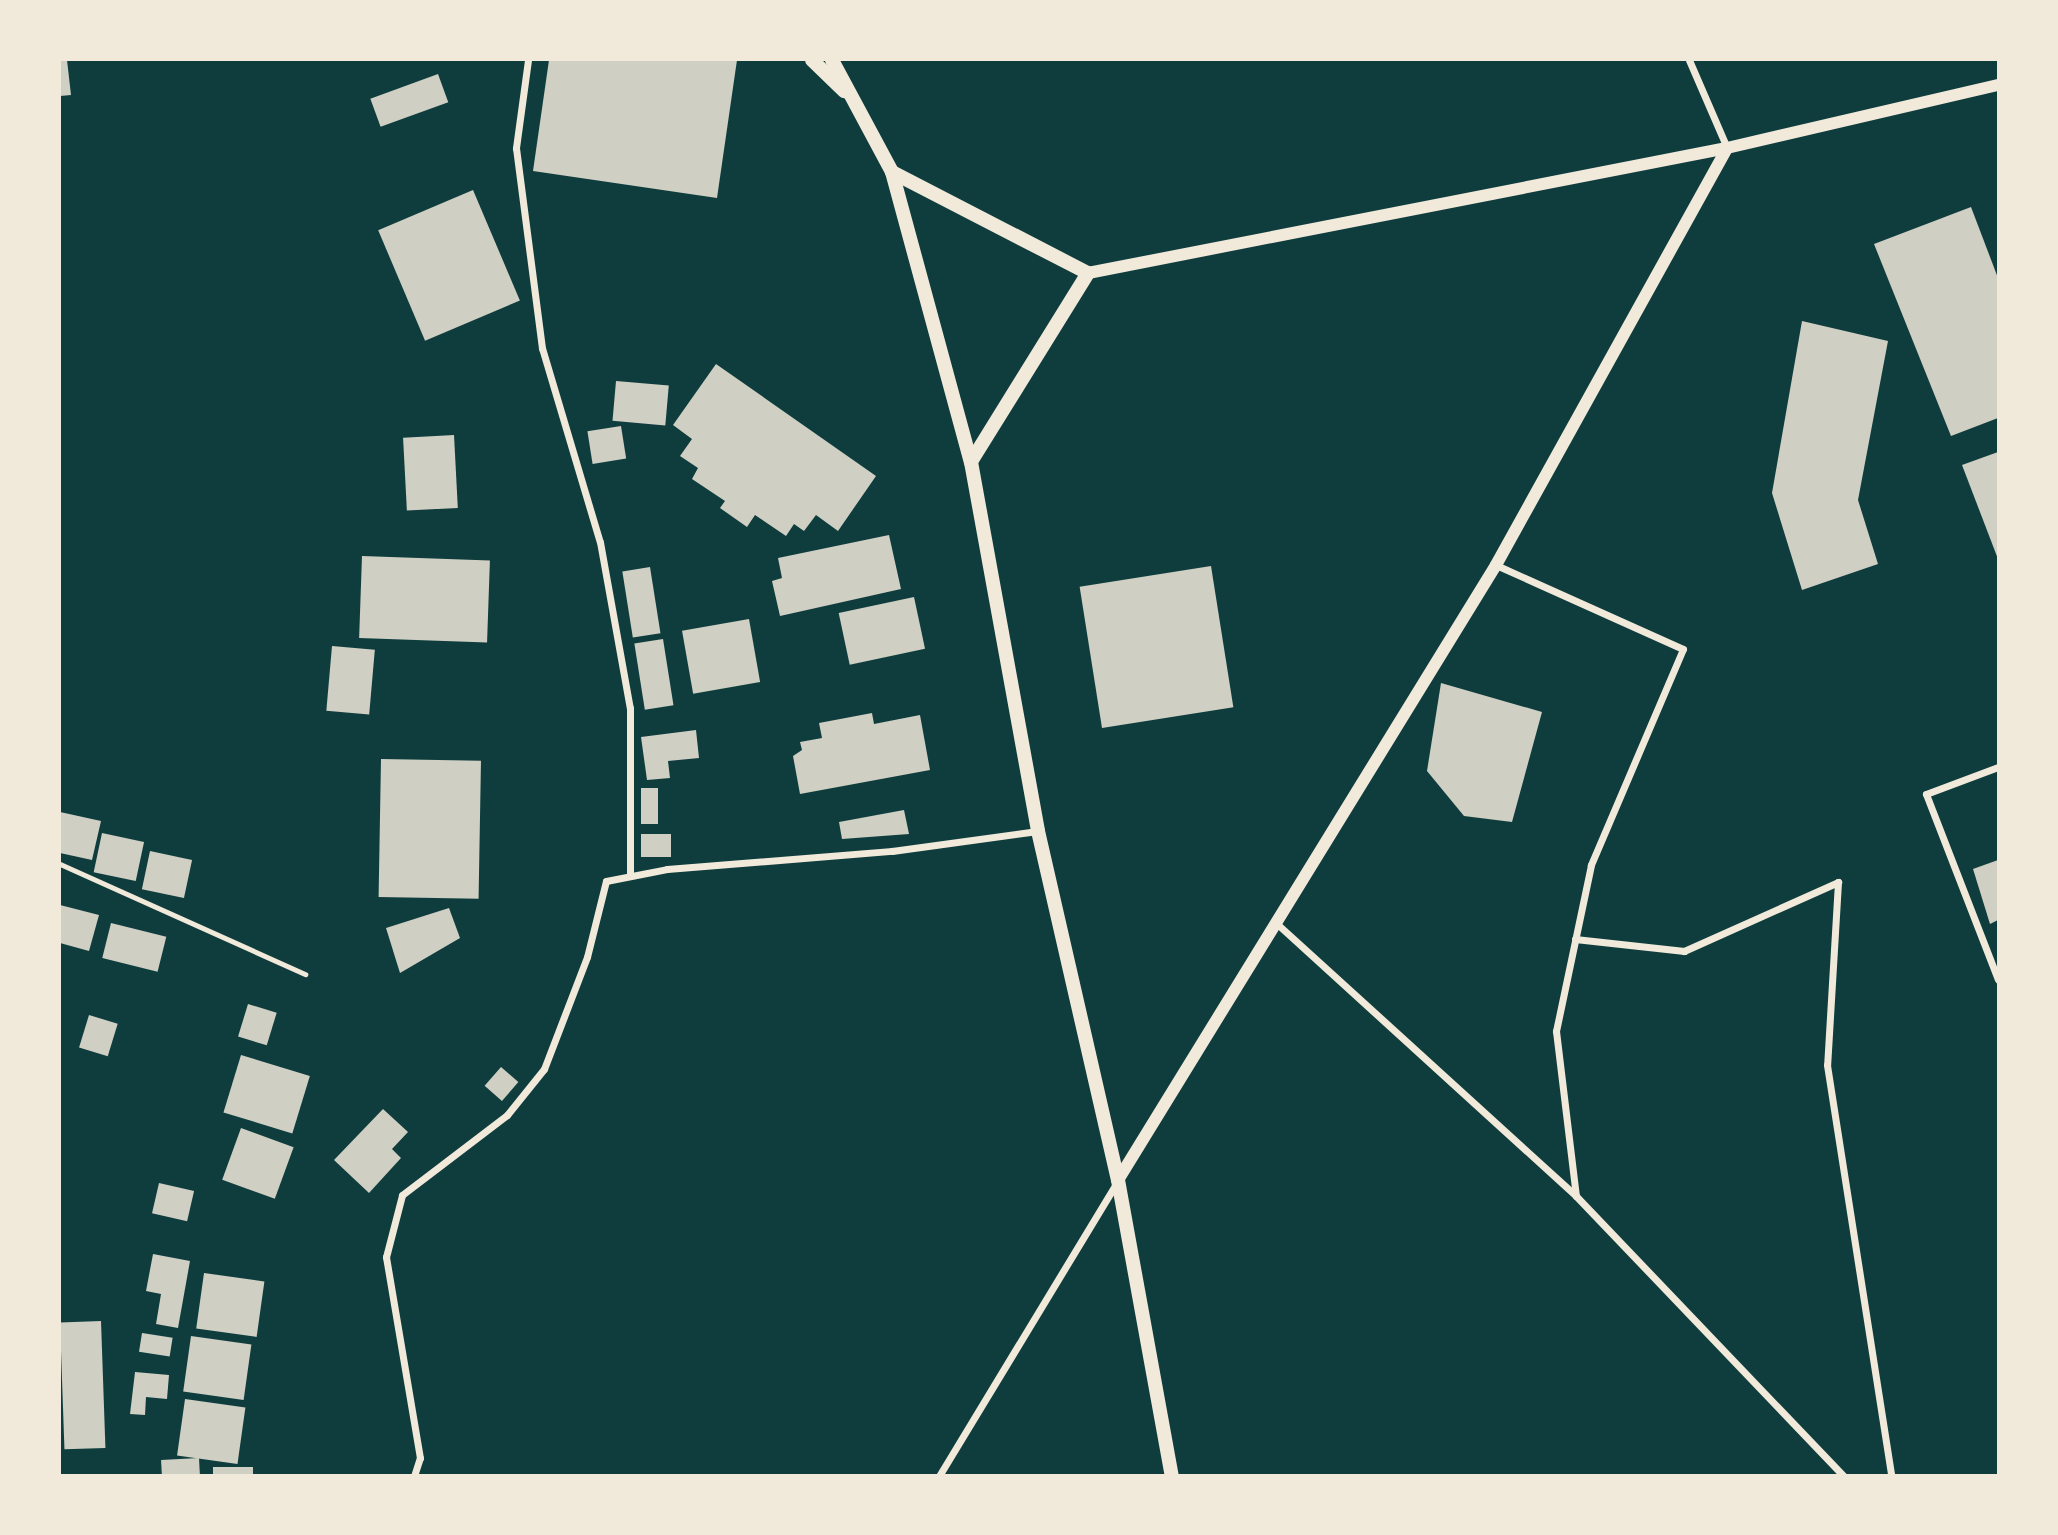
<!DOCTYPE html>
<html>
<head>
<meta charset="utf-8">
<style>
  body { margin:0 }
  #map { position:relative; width:2058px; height:1535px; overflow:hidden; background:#0f3d3e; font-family:Ubuntu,sans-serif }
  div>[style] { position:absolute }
  .building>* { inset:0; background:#cfcfc3; transform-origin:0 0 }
  .service>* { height:5px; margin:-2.5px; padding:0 2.5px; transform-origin:2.5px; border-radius:2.5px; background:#f1e9da }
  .minor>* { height:7px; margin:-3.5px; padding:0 3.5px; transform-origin:3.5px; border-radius:3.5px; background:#f1e9da }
  .tertiary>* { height:12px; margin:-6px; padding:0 6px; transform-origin:6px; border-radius:6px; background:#f1e9da }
  .secondary>* { height:14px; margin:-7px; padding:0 7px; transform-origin:7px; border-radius:7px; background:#f1e9da }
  span { translate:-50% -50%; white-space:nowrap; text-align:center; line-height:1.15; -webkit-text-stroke:5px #f1e9da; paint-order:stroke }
  .frame { position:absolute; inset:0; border:61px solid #f1e9da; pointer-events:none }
</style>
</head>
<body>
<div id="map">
  <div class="building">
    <i style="clip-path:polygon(60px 60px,67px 60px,71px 95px,60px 96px)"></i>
    <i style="clip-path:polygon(549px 60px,737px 60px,717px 198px,533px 171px)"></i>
    <i style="left:438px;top:74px;width:30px;height:72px;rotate:70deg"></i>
    <i style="left:473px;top:190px;width:120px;height:103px;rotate:67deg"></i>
    <i style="clip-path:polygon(1971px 207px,1998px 278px,1998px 418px,1951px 436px,1874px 244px)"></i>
    <i style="clip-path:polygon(1802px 321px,1888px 341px,1858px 500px,1878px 564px,1802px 590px,1772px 493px)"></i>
    <i style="clip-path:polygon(716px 364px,876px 476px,838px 531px,816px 515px,804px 531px,794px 524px,786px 536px,755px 515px,747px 527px,720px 508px,725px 501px,692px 479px,698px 468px,680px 456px,692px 439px,673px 425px)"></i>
    <i style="left:616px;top:381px;width:53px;height:40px;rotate:5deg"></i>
    <i style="left:621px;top:426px;width:33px;height:34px;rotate:81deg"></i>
    <i style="left:454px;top:435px;width:73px;height:51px;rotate:87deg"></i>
    <i style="clip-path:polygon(1998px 452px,1998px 559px,1962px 465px)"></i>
    <i style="clip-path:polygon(889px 535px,901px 589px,780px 616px,772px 581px,782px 578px,778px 558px)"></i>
    <i style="left:362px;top:556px;width:128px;height:82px;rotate:2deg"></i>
    <i style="left:1211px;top:566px;width:143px;height:133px;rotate:81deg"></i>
    <i style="left:650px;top:567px;width:67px;height:28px;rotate:81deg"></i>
    <i style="left:914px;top:597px;width:53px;height:77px;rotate:78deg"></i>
    <i style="left:749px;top:619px;width:64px;height:68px;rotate:80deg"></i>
    <i style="left:663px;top:639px;width:67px;height:29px;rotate:81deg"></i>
    <i style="left:332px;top:646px;width:43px;height:65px;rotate:5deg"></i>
    <i style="clip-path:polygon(1441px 683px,1542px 712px,1512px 822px,1464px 816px,1427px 771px)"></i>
    <i style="clip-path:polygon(872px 713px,874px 724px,920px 715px,930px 770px,800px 794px,793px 756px,802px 750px,800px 742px,822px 738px,819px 723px)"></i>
    <i style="clip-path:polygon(696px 730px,699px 758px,668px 761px,670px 778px,647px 780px,641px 737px)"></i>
    <i style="left:381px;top:759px;width:100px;height:138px;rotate:1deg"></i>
    <i style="left:641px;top:788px;width:17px;height:36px"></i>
    <i style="clip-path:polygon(904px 810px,909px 834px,842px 839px,839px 822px)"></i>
    <i style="clip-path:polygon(60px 812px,101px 821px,92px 860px,60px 853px)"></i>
    <i style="left:102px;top:833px;width:43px;height:40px;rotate:12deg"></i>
    <i style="left:641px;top:834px;width:30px;height:23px"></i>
    <i style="left:150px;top:851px;width:43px;height:39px;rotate:12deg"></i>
    <i style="clip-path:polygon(1998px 860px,1998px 920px,1990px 924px,1973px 869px)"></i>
    <i style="clip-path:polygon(60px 905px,99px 915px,89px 951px,60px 943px)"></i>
    <i style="clip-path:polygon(449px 908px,460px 938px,400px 973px,386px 928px)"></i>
    <i style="left:111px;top:923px;width:57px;height:36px;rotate:14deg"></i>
    <i style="left:248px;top:1004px;width:30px;height:34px;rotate:17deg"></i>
    <i style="left:89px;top:1015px;width:30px;height:34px;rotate:17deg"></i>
    <i style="left:241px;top:1055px;width:72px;height:60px;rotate:17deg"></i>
    <i style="left:501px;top:1067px;width:23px;height:25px;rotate:41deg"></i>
    <i style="clip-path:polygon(383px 1109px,408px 1132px,392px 1149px,401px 1158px,369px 1193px,334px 1160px)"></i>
    <i style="left:241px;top:1128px;width:56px;height:55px;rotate:20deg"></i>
    <i style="left:159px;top:1183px;width:36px;height:31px;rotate:13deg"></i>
    <i style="clip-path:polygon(153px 1254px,190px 1261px,178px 1328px,156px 1324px,161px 1294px,146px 1291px)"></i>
    <i style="left:204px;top:1273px;width:61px;height:56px;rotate:8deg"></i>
    <i style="left:101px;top:1321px;width:127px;height:41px;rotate:88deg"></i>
    <i style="left:142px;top:1333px;width:31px;height:19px;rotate:9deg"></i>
    <i style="left:191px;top:1336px;width:61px;height:56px;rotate:8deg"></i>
    <i style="clip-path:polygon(135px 1372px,169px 1375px,167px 1399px,146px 1397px,145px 1415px,130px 1414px)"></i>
    <i style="left:185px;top:1399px;width:61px;height:57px;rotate:8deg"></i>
    <i style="left:199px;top:1458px;width:17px;height:38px;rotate:87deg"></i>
    <i style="left:213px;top:1467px;width:40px;height:8px"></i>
  </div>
  <div class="service">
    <i style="left:60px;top:864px;width:269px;rotate:24.2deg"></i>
  </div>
  <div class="minor">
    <i style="left:528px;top:60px;width:89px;rotate:97.8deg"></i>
    <i style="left:516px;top:148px;width:202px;rotate:82.6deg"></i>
    <i style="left:542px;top:348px;width:202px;rotate:73.4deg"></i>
    <i style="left:600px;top:542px;width:169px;rotate:79.8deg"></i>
    <i style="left:630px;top:708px;width:168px;rotate:90deg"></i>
    <i style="left:1689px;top:60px;width:96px;rotate:66.6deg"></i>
    <i style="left:1496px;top:565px;width:205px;rotate:24.2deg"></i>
    <i style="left:1683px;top:649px;width:235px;rotate:113.1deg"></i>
    <i style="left:1591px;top:865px;width:170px;rotate:101.9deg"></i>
    <i style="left:1556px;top:1031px;width:166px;rotate:83.1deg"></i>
    <i style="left:1998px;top:767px;width:77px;rotate:159.4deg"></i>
    <i style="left:1926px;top:794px;width:199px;rotate:68.8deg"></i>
    <i style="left:1275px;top:922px;width:407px;rotate:42.3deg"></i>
    <i style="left:1576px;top:1196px;width:388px;rotate:46.3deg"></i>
    <i style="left:1575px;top:939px;width:110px;rotate:6.3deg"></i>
    <i style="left:1684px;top:951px;width:169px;rotate:-24.1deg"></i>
    <i style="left:1838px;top:882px;width:183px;rotate:93.4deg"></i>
    <i style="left:1827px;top:1065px;width:416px;rotate:81.1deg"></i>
    <i style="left:414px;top:1476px;width:19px;rotate:-72deg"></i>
    <i style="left:420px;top:1458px;width:204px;rotate:-99.6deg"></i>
    <i style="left:386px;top:1257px;width:64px;rotate:-75.5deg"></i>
    <i style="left:402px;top:1195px;width:132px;rotate:-37.3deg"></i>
    <i style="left:507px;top:1115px;width:59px;rotate:-51.2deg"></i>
    <i style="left:544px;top:1069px;width:120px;rotate:-69deg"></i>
    <i style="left:587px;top:957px;width:78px;rotate:-76deg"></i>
    <i style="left:606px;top:881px;width:62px;rotate:-11.1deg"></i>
    <i style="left:667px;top:869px;width:226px;rotate:-4.6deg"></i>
    <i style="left:892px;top:851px;width:147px;rotate:-7.8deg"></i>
    <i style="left:939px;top:1476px;width:341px;rotate:-58.8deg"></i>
  </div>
  <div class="tertiary">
    <i style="left:1088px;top:273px;width:651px;rotate:-11.07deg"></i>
    <i style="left:1118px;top:1180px;width:722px;rotate:-58.42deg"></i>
    <i style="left:1496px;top:565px;width:477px;rotate:-61deg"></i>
    <i style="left:1727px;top:148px;width:278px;rotate:-13.1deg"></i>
  </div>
  <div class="secondary">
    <i style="left:812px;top:60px;width:45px;rotate:44.1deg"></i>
    <i style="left:832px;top:60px;width:127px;rotate:61.8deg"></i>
    <i style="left:892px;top:172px;width:301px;rotate:74.8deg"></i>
    <i style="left:971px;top:462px;width:375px;rotate:79.7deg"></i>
    <i style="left:1038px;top:831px;width:358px;rotate:77.1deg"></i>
    <i style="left:1118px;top:1180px;width:301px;rotate:79.7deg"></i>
    <i style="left:892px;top:172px;width:220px;rotate:27.3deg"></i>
    <i style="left:1088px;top:273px;width:222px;rotate:121.8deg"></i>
  </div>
  <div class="frame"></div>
</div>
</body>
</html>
